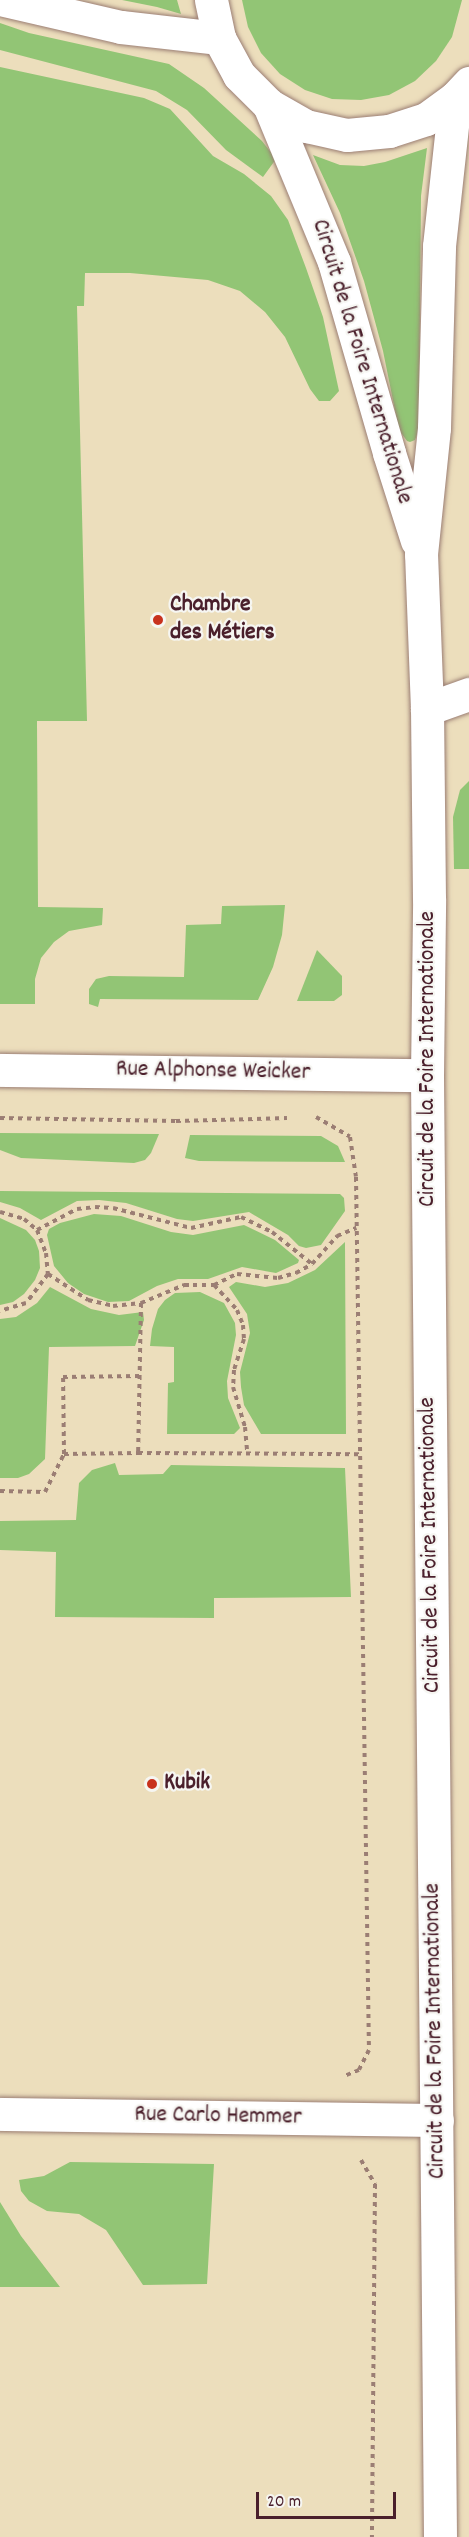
<!DOCTYPE html>
<html>
<head>
<meta charset="utf-8">
<style>
  body { margin:0 }
  #map { position:relative; width:469px; height:2537px; overflow:hidden; background:#ecdebc; font-family:Dekko,sans-serif }
  div>[style] { position:absolute }
  .green>* { inset:0; background:#92c575 }
  .path>* { height:4px; margin-top:-2px; transform-origin:0; background:repeating-linear-gradient(90deg,#9b7e74 0 4.5px,transparent 0 9px) }
  .roads { filter:drop-shadow(0 0 2px #9b7e74) drop-shadow(0 0 2px #9b7e74) }
  .minor>* { height:33px; margin:-16.5px; padding:0 16.5px; transform-origin:16.5px; border-radius:16.5px; background:#fff }
  .tertiary>* { height:33px; margin:-16.5px; padding:0 16.5px; transform-origin:16.5px; border-radius:16.5px; background:#fff }
  .secondary>* { height:33px; margin:-16.5px; padding:0 16.5px; transform-origin:16.5px; border-radius:16.5px; background:#fff }
  .dots>* { width:16px; height:16px; translate:-50% -50%; box-sizing:border-box; border:3px solid #f6f6f2; border-radius:50% }
  span { translate:-50% -50%; white-space:nowrap; text-align:center; line-height:1.15; -webkit-text-stroke:4.5px #f6f6f2; paint-order:stroke }
  .street-label { font-size:24px; color:#4a1f2b }
  .poi-label { font-size:24px; color:#4a1f2b; font-weight:700 }
  .left { translate:0 -50%; text-align:left }
  .scale { position:absolute; left:256px; top:2492px; width:140px; height:27px; box-sizing:border-box; border:3px solid #4a1f2b; border-top:0; padding-left:8px; font-size:18px; line-height:21px; white-space:nowrap; color:#4a1f2b; -webkit-text-stroke:4px #f6f6f2; paint-order:stroke }
</style>
</head>
<body>
<div id="map">
  <div class="green">
    <i style="clip-path:polygon(122px 0,177px 0,181px 14px,157px 7px)"></i>
    <i style="clip-path:polygon(242px 0,462px 0,452px 37px,436px 61px,415px 81px,389px 95px,361px 100px,332px 99px,305px 90px,280px 74px,261px 53px,248px 27px)"></i>
    <i style="clip-path:polygon(0 23px,29px 33px,169px 64px,204px 88px,262px 141px,276px 159px,263px 177px,226px 150px,187px 110px,156px 91px,0 50px)"></i>
    <i style="clip-path:polygon(0 67px,144px 98px,170px 109px,213px 156px,244px 174px,271px 196px,288px 220px,306px 268px,323px 317px,339px 391px,330px 401px,319px 401px,310px 389px,285px 337px,265px 312px,240px 291px,208px 280px,130px 273px,85px 273px,84px 306px,77px 306px,87px 721px,37px 721px,38px 907px,103px 908px,102px 925px,69px 931px,54px 942px,41px 958px,35px 979px,35px 1004px,0 1004px)"></i>
    <i style="clip-path:polygon(427px 148px,421px 196px,419px 429px,415px 440px,410px 442px,407px 441px,399px 430px,383px 351px,364px 281px,340px 213px,313px 155px,340px 165px,364px 166px,385px 162px)"></i>
    <i style="clip-path:polygon(469px 781px,469px 869px,454px 869px,453px 817px,460px 790px)"></i>
    <i style="clip-path:polygon(285px 905px,282px 935px,273px 967px,258px 1000px,100px 999px,98px 1007px,89px 1004px,89px 989px,96px 979px,109px 976px,184px 977px,186px 925px,221px 924px,222px 906px)"></i>
    <i style="clip-path:polygon(317px 950px,342px 976px,342px 995px,334px 1001px,297px 1001px)"></i>
    <i style="clip-path:polygon(0 1133px,159px 1134px,151px 1153px,145px 1160px,134px 1163px,21px 1158px,0 1150px)"></i>
    <i style="clip-path:polygon(190px 1135px,321px 1136px,338px 1146px,345px 1162px,199px 1161px,185px 1158px)"></i>
    <i style="clip-path:polygon(0 1191px,340px 1194px,344px 1198px,345px 1211px,321px 1245px,306px 1248px,299px 1246px,288px 1235px,249px 1212px,193px 1221px,177px 1219px,126px 1203px,99px 1200px,77px 1201px,41px 1220px,20px 1208px,0 1202px)"></i>
    <i style="clip-path:polygon(94px 1214px,121px 1216px,171px 1232px,193px 1235px,244px 1225px,275px 1240px,299px 1260px,298px 1263px,276px 1273px,242px 1267px,208px 1279px,178px 1279px,157px 1286px,129px 1301px,108px 1302px,84px 1294px,68px 1283px,54px 1266px,47px 1235px,49px 1229px,60px 1223px)"></i>
    <i style="clip-path:polygon(0 1218px,26px 1230px,35px 1240px,39px 1251px,40px 1268px,35px 1280px,24px 1294px,13px 1302px,0 1305px)"></i>
    <i style="clip-path:polygon(345px 1242px,346px 1434px,261px 1434px,244px 1405px,241px 1387px,240px 1372px,250px 1333px,247px 1314px,229px 1287px,236px 1282px,265px 1287px,288px 1283px,315px 1270px)"></i>
    <i style="clip-path:polygon(50px 1287px,91px 1309px,119px 1315px,143px 1312px,144px 1320px,135px 1346px,49px 1347px,45px 1459px,29px 1474px,18px 1478px,0 1478px,0 1319px,16px 1317px,37px 1303px)"></i>
    <i style="clip-path:polygon(200px 1292px,224px 1303px,235px 1323px,236px 1335px,227px 1381px,228px 1398px,240px 1428px,234px 1434px,167px 1434px,168px 1383px,174px 1382px,174px 1347px,150px 1346px,152px 1329px,158px 1309px,165px 1300px,175px 1293px)"></i>
    <i style="clip-path:polygon(115px 1463px,119px 1475px,163px 1474px,171px 1465px,345px 1468px,351px 1597px,214px 1598px,214px 1618px,55px 1617px,56px 1552px,0 1550px,0 1521px,76px 1520px,79px 1483px,92px 1470px)"></i>
    <i style="clip-path:polygon(70px 2162px,214px 2164px,207px 2284px,143px 2285px,106px 2230px,79px 2214px,47px 2211px,29px 2201px,21px 2191px,19px 2180px,44px 2176px)"></i>
    <i style="clip-path:polygon(0 2202px,21px 2236px,60px 2287px,0 2287px)"></i>
  </div>
  <div class="path">
    <i style="left:316px;top:1117px;width:39px;rotate:30deg"></i>
    <i style="left:350px;top:1137px;width:40px;rotate:81.5deg"></i>
    <i style="left:356px;top:1177px;width:873px;rotate:89.15deg"></i>
    <i style="left:369px;top:2050px;width:22px;rotate:117deg"></i>
    <i style="left:359px;top:2070px;width:16px;rotate:158deg"></i>
    <i style="left:0;top:1118px;width:176px;rotate:1deg"></i>
    <i style="left:176px;top:1121px;width:111px;rotate:-1.5deg"></i>
    <i style="left:0;top:1212px;width:25px;rotate:16deg"></i>
    <i style="left:24px;top:1219px;width:17px;rotate:40deg"></i>
    <i style="left:37px;top:1230px;width:25px;rotate:69deg"></i>
    <i style="left:46px;top:1253px;width:21px;rotate:85deg"></i>
    <i style="left:48px;top:1274px;width:36px;rotate:127deg"></i>
    <i style="left:26px;top:1303px;width:27px;rotate:163deg"></i>
    <i style="left:37px;top:1230px;width:45px;rotate:-27.7deg"></i>
    <i style="left:77px;top:1209px;width:18px;rotate:-6deg"></i>
    <i style="left:95px;top:1207px;width:18px;rotate:3deg"></i>
    <i style="left:113px;top:1208px;width:81px;rotate:14.4deg"></i>
    <i style="left:191px;top:1228px;width:51px;rotate:-12.4deg"></i>
    <i style="left:241px;top:1217px;width:34px;rotate:26deg"></i>
    <i style="left:272px;top:1232px;width:51px;rotate:38.7deg"></i>
    <i style="left:48px;top:1274px;width:48px;rotate:33deg"></i>
    <i style="left:88px;top:1300px;width:26px;rotate:13deg"></i>
    <i style="left:113px;top:1306px;width:28px;rotate:-6deg"></i>
    <i style="left:141px;top:1303px;width:47px;rotate:-22.7deg"></i>
    <i style="left:184px;top:1285px;width:30px"></i>
    <i style="left:214px;top:1285px;width:34px;rotate:47deg"></i>
    <i style="left:237px;top:1310px;width:16px;rotate:68deg"></i>
    <i style="left:243px;top:1325px;width:14px;rotate:86deg"></i>
    <i style="left:244px;top:1339px;width:33px;rotate:108deg"></i>
    <i style="left:234px;top:1370px;width:17px;rotate:93deg"></i>
    <i style="left:233px;top:1387px;width:42px;rotate:73.3deg"></i>
    <i style="left:245px;top:1427px;width:25px;rotate:85deg"></i>
    <i style="left:214px;top:1285px;width:25px;rotate:-26deg"></i>
    <i style="left:237px;top:1274px;width:41px;rotate:5.6deg"></i>
    <i style="left:278px;top:1278px;width:19px;rotate:-16deg"></i>
    <i style="left:296px;top:1273px;width:18px;rotate:-29deg"></i>
    <i style="left:312px;top:1264px;width:38px;rotate:-48deg"></i>
    <i style="left:337px;top:1236px;width:21px;rotate:-23deg"></i>
    <i style="left:141px;top:1303px;width:150px;rotate:91.1deg"></i>
    <i style="left:138px;top:1453px;width:221px;rotate:0.3deg"></i>
    <i style="left:64px;top:1454px;width:77px;rotate:-90.7deg"></i>
    <i style="left:63px;top:1377px;width:76px;rotate:-0.8deg"></i>
    <i style="left:0;top:1491px;width:45px;rotate:1.3deg"></i>
    <i style="left:45px;top:1492px;width:42px;rotate:-63.4deg"></i>
    <i style="left:64px;top:1454px;width:74px;rotate:-0.8deg"></i>
    <i style="left:361px;top:2160px;width:28px;rotate:60deg"></i>
    <i style="left:375px;top:2184px;width:353px;rotate:90.5deg"></i>
  </div>
  <div class="roads">
    <div class="minor">
      <i style="left:427px;top:709px;width:45px;rotate:-19.7deg"></i>
      <i style="left:0;top:1070px;width:427px;rotate:0.7deg"></i>
      <i style="left:0;top:2114px;width:437px;rotate:0.8deg"></i>
    </div>
    <div class="tertiary">
      <i style="left:269px;top:105px;width:170px;rotate:67.5deg"></i>
      <i style="left:334px;top:262px;width:199px;rotate:73.9deg"></i>
      <i style="left:389px;top:453px;width:92px;rotate:72.3deg"></i>
      <i style="left:440px;top:2537px;width:1462px;rotate:-90.51deg"></i>
      <i style="left:427px;top:1075px;width:176px;rotate:-89.3deg"></i>
      <i style="left:429px;top:899px;width:190px;rotate:-90.6deg"></i>
      <i style="left:427px;top:709px;width:155px;rotate:-92.2deg"></i>
      <i style="left:421px;top:554px;width:127px;rotate:-84.1deg"></i>
      <i style="left:434px;top:428px;width:182px;rotate:-88.4deg"></i>
      <i style="left:439px;top:246px;width:149px;rotate:-83.8deg"></i>
    </div>
    <div class="secondary">
      <i style="left:4px;top:0;width:120px;rotate:13deg"></i>
      <i style="left:121px;top:27px;width:99px;rotate:6.4deg"></i>
      <i style="left:211px;top:0;width:39px;rotate:78deg"></i>
      <i style="left:219px;top:38px;width:42px;rotate:61.6deg"></i>
      <i style="left:239px;top:75px;width:42px;rotate:45deg"></i>
      <i style="left:269px;top:105px;width:43px;rotate:29.6deg"></i>
      <i style="left:306px;top:126px;width:42px;rotate:12.4deg"></i>
      <i style="left:347px;top:135px;width:42px;rotate:-5.4deg"></i>
      <i style="left:389px;top:131px;width:39px;rotate:-18deg"></i>
      <i style="left:426px;top:119px;width:36px;rotate:-36deg"></i>
      <i style="left:455px;top:98px;width:21px;rotate:-47deg"></i>
    </div>
  </div>
  <div class="dots">
    <i style="left:158px;top:620px;background:#c8321e"></i>
    <i style="left:152px;top:1784px;background:#c8321e"></i>
  </div>
  <div class="street-label">
    <span style="left:361px;top:362px;rotate:73deg">Circuit de la Foire Internationale</span>
    <span style="left:429px;top:1059px;rotate:-90deg">Circuit de la Foire Internationale</span>
    <span style="left:213px;top:1072px;rotate:1deg">Rue Alphonse Weicker</span>
    <span style="left:431px;top:1545px;rotate:-91deg">Circuit de la Foire Internationale</span>
    <span style="left:436px;top:2031px;rotate:-91deg">Circuit de la Foire Internationale</span>
    <span style="left:218px;top:2117px;rotate:1deg">Rue Carlo Hemmer</span>
  </div>
  <div class="poi-label">
    <span class="left" style="left:170px;top:620px">Chambre<br>des Métiers</span>
    <span class="left" style="left:164px;top:1784px">Kubik</span>
  </div>
  <div class="scale">20 m</div>
</div>
</body>
</html>
